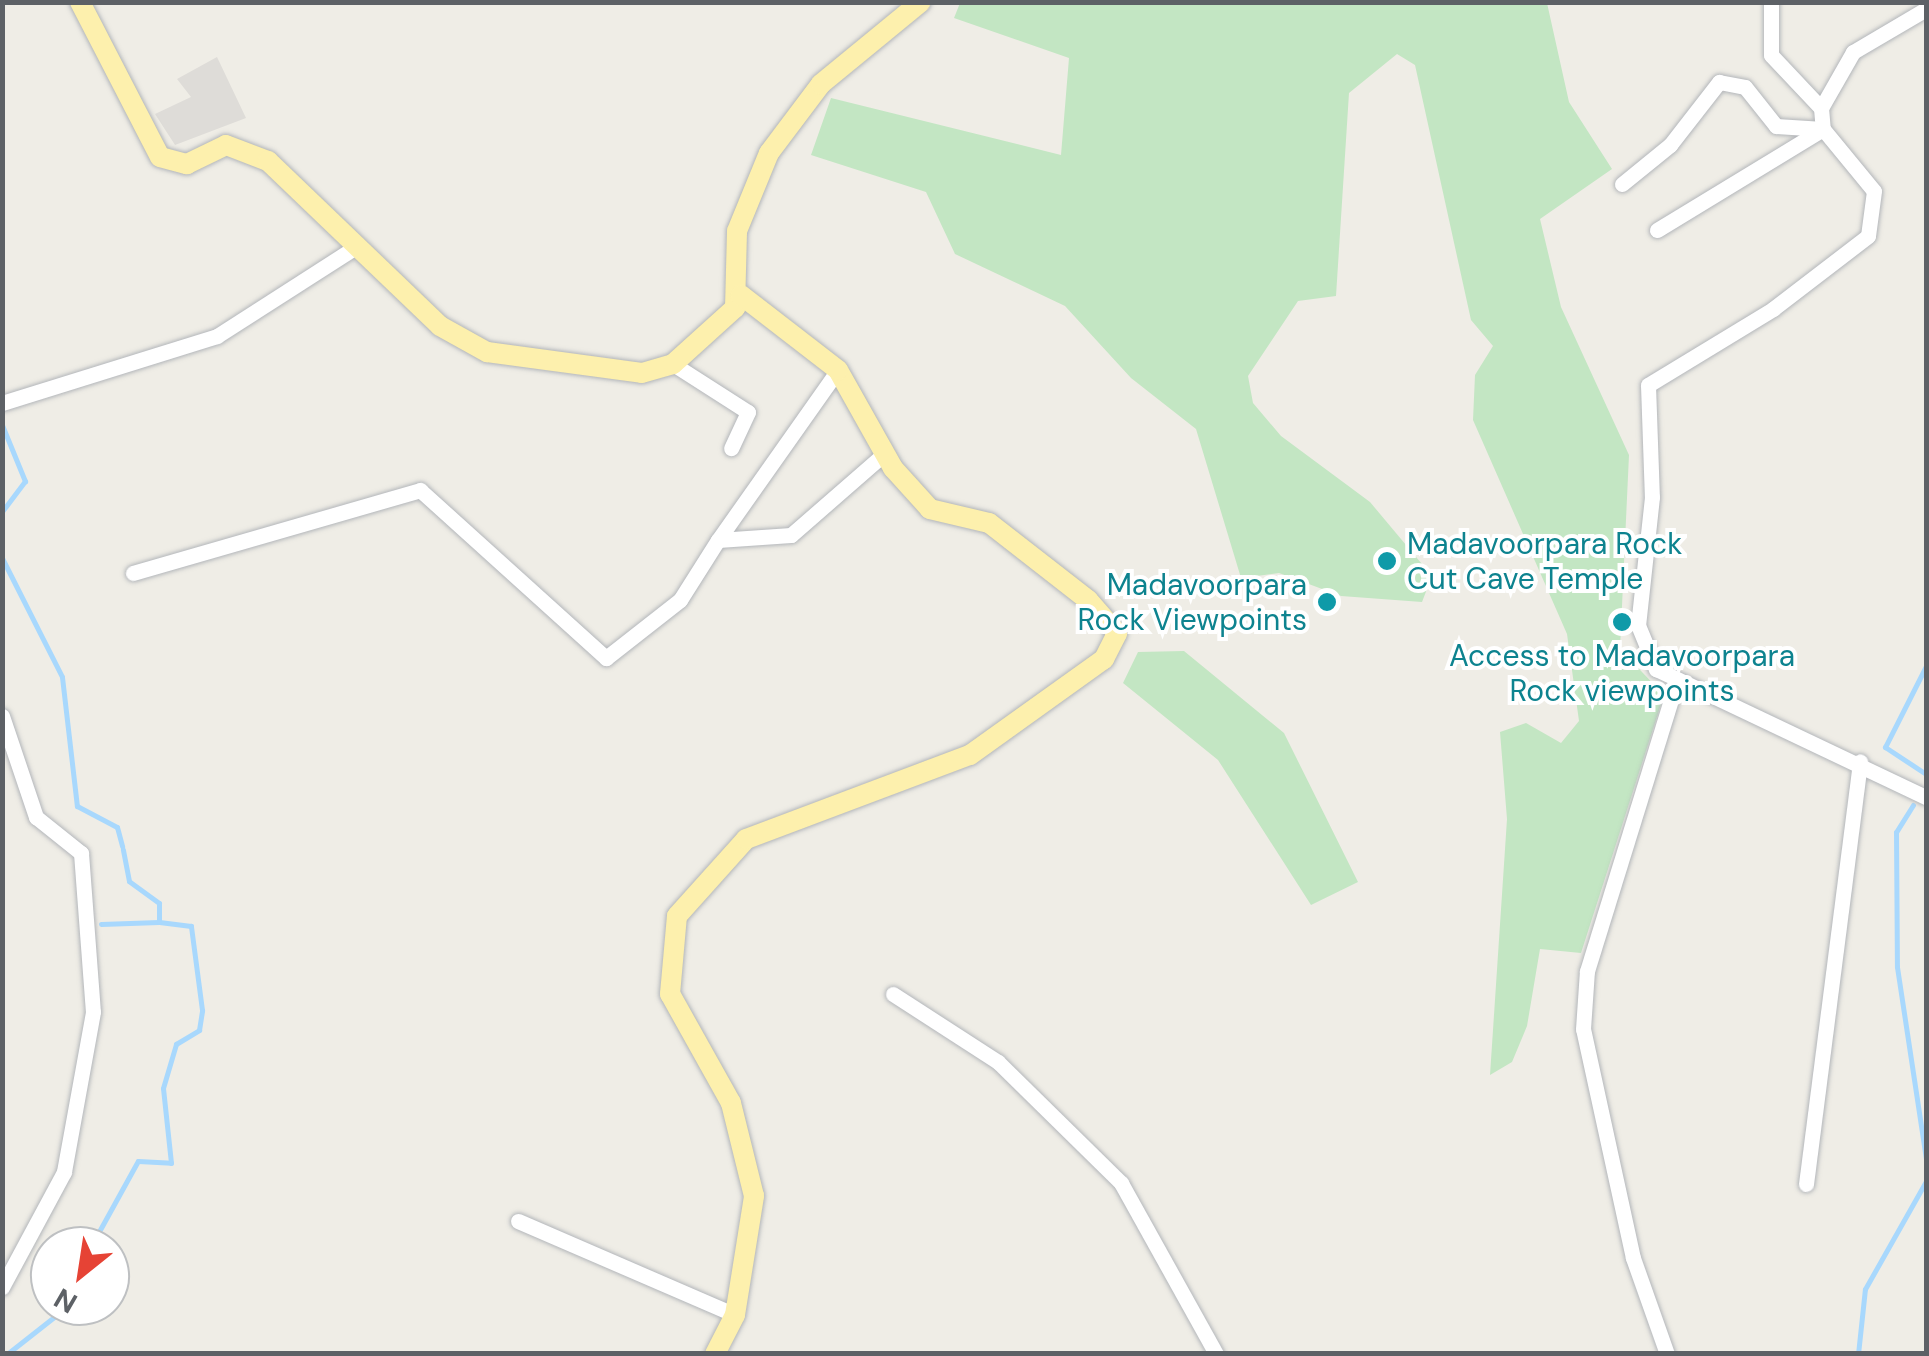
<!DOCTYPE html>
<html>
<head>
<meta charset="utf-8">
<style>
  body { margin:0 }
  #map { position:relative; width:1929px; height:1356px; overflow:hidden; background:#efede6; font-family:"DM Sans",sans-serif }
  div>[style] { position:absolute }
  .industrial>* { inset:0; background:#dedcd8 }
  .green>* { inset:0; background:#c3e6c3 }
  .stream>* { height:5px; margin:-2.5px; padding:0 2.5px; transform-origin:2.5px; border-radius:2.5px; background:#a8d8fd }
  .roads { filter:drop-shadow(0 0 2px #b3b6ba) drop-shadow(0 0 2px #b3b6ba) }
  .minor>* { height:15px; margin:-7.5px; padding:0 7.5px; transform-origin:7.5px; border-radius:7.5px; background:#fff }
  .major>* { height:20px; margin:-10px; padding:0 10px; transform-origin:10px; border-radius:10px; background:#fdf0ad }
  .dots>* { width:28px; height:28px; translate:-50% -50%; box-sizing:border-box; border:5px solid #fff; border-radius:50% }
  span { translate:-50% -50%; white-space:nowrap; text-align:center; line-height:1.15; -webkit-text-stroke:8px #fff; paint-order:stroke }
  .culture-label { font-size:30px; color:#0d838f }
  .left { translate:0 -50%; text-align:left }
  .right { translate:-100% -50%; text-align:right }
  .frame { position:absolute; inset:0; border:5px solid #5d6166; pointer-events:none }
  .north { position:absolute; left:30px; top:1226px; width:100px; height:100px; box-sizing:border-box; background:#fff; border:2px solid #bec0c2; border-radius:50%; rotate:210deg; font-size:28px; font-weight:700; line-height:40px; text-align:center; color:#5d6166 }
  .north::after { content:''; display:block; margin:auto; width:35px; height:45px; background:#e64335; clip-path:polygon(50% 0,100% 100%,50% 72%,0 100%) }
</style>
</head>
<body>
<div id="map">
  <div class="industrial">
    <i style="clip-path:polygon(217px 57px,246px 118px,175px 145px,155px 114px,191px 97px,177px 79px)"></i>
  </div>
  <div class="green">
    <i style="clip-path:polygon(960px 3px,1547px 3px,1569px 102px,1612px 169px,1540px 219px,1561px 307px,1629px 455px,1620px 649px,1664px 695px,1581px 953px,1540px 949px,1527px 1026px,1512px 1062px,1490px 1075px,1507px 819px,1500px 732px,1526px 723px,1561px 743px,1579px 721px,1567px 634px,1473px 420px,1475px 375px,1493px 346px,1471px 320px,1415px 65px,1397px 54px,1349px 93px,1336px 296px,1298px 301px,1248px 376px,1253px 403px,1281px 436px,1370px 502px,1432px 576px,1422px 602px,1341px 596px,1279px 573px,1241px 578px,1196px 429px,1131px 378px,1065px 306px,955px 254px,926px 192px,811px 155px,831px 98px,1061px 155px,1069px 58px,954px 18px)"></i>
    <i style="clip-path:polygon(1184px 651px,1284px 733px,1358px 882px,1311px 905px,1218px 760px,1123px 683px,1138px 652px)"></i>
  </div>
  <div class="stream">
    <i style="left:2px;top:425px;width:61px;rotate:67.7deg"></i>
    <i style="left:25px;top:481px;width:38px;rotate:127deg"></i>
    <i style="left:2px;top:558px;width:133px;rotate:63.2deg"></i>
    <i style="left:62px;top:677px;width:130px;rotate:83.4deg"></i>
    <i style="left:77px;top:806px;width:45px;rotate:27.7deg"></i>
    <i style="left:117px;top:827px;width:20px;rotate:75deg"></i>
    <i style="left:1926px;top:666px;width:91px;rotate:116.8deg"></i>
    <i style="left:1885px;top:747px;width:49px;rotate:33.4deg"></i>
    <i style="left:1913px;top:805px;width:32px;rotate:122deg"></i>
    <i style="left:1896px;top:832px;width:135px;rotate:89.6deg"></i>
    <i style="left:1897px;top:967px;width:194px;rotate:81.4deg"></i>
    <i style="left:101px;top:924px;width:58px;rotate:-2deg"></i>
    <i style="left:91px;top:1246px;width:97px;rotate:-61.1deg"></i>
    <i style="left:138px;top:1161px;width:33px;rotate:3deg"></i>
    <i style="left:171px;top:1163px;width:75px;rotate:-96.1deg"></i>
    <i style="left:163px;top:1088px;width:46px;rotate:-73.5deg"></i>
    <i style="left:176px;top:1044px;width:27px;rotate:-31deg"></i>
    <i style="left:199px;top:1030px;width:20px;rotate:-81deg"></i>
    <i style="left:202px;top:1010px;width:85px;rotate:-97.5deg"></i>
    <i style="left:191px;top:926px;width:32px;rotate:-173deg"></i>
    <i style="left:159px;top:922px;width:19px;rotate:-90deg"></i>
    <i style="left:159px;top:903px;width:37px;rotate:-144deg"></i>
    <i style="left:129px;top:881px;width:32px;rotate:-101deg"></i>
    <i style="left:7px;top:1354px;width:78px;rotate:-38.2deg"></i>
    <i style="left:1858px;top:1354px;width:65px;rotate:-83.9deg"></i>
    <i style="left:1865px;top:1289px;width:124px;rotate:-60.5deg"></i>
  </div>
  <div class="roads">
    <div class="minor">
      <i style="left:1771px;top:2px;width:53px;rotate:90deg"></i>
      <i style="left:1771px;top:55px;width:73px;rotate:46.7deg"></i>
      <i style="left:1926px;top:9px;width:85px;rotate:149.5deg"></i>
      <i style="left:1853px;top:52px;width:64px;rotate:119.7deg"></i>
      <i style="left:1821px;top:108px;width:21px;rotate:85deg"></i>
      <i style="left:1823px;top:129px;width:80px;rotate:50.6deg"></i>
      <i style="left:1874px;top:191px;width:45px;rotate:97.6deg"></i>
      <i style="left:1868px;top:236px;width:120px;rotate:142.5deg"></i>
      <i style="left:1773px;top:309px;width:146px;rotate:148.7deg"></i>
      <i style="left:1648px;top:385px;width:112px;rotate:88deg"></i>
      <i style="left:1652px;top:497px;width:129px;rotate:96.2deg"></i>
      <i style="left:1638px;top:625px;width:48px;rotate:67.8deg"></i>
      <i style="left:1656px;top:669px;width:299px;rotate:25.4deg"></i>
      <i style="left:1622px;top:184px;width:62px;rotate:-39.1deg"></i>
      <i style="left:1670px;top:145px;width:80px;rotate:-52.1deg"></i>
      <i style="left:1719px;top:82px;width:26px;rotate:11deg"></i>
      <i style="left:1745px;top:87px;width:50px;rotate:51.5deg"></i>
      <i style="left:1776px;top:126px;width:47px;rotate:3.7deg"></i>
      <i style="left:1657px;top:230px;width:194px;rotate:-31.3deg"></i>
      <i style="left:673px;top:364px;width:89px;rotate:32.6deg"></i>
      <i style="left:748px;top:412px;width:40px;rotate:115deg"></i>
      <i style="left:2px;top:403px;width:225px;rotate:-17.3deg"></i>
      <i style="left:217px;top:336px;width:163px;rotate:-32.7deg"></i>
      <i style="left:718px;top:540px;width:208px;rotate:-54.8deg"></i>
      <i style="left:133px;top:573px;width:299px;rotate:-16.1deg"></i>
      <i style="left:420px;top:490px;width:251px;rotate:42.1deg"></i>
      <i style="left:606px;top:658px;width:94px;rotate:-38.1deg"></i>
      <i style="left:680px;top:600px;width:71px;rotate:-57.7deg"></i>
      <i style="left:718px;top:540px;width:73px;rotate:-3.9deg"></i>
      <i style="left:791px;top:535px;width:125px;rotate:-41.1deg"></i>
      <i style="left:2px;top:716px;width:107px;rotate:71.4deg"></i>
      <i style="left:36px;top:817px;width:58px;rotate:38.7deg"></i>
      <i style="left:81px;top:853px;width:159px;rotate:85.7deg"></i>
      <i style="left:93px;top:1012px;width:163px;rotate:100.3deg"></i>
      <i style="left:64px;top:1172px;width:131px;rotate:118.3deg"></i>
      <i style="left:893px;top:994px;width:125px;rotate:32.9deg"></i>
      <i style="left:998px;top:1062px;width:173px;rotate:44.5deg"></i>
      <i style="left:1121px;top:1183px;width:196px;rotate:60.9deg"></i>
      <i style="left:1806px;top:1184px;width:426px;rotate:-82.7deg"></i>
      <i style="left:518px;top:1221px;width:236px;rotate:23.4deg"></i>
      <i style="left:1667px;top:1354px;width:102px;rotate:-109.5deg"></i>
      <i style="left:1633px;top:1258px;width:234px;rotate:-102.3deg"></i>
      <i style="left:1583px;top:1029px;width:58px;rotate:-86.1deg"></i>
      <i style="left:1587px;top:971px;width:304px;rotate:-72.8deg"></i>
    </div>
    <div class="major">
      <i style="left:80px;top:2px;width:174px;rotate:62.7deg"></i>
      <i style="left:160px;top:157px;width:28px;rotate:15deg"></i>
      <i style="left:187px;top:164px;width:43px;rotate:-26deg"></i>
      <i style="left:226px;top:145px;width:45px;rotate:20.9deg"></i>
      <i style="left:268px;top:161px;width:238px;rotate:43.8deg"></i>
      <i style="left:440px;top:326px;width:54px;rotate:29deg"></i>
      <i style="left:487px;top:352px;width:156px;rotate:7.7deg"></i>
      <i style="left:642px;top:373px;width:32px;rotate:-16deg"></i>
      <i style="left:673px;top:364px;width:84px;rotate:-42.1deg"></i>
      <i style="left:735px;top:308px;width:77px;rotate:-88.5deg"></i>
      <i style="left:737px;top:231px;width:84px;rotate:-67.7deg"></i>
      <i style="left:769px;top:153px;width:86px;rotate:-53deg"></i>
      <i style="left:821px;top:84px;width:129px;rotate:-39.4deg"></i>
      <i style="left:715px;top:1354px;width:44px;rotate:-62.9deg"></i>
      <i style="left:735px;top:1315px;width:121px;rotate:-80.9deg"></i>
      <i style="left:754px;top:1196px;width:96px;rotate:-103.9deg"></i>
      <i style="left:731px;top:1103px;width:125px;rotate:-119.2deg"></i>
      <i style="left:670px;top:994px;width:78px;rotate:-84.9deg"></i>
      <i style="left:677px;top:916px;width:103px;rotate:-48.1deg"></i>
      <i style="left:746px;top:839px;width:239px;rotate:-20.6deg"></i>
      <i style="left:970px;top:755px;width:165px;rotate:-35.6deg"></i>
      <i style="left:1104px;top:659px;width:29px;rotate:-63deg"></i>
      <i style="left:1117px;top:633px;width:44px;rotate:-131.3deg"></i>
      <i style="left:1088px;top:600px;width:125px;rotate:-142.1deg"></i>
      <i style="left:989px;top:523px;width:61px;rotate:-166.7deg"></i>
      <i style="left:930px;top:509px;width:55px;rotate:-132.1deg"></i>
      <i style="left:893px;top:468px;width:112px;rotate:-119.3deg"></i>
      <i style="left:838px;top:370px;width:123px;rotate:-142.3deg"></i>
    </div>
  </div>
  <div class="dots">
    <i style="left:1387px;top:561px;background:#0f9aa8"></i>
    <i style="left:1327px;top:602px;background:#0f9aa8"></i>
    <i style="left:1622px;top:622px;background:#0f9aa8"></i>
  </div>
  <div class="culture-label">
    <span class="left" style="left:1407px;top:561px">Madavoorpara Rock<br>Cut Cave Temple</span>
    <span class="right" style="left:1307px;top:602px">Madavoorpara<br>Rock Viewpoints</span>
    <span style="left:1622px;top:673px">Access to Madavoorpara<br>Rock viewpoints</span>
  </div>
  <div class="frame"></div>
  <div class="north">N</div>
</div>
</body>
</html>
